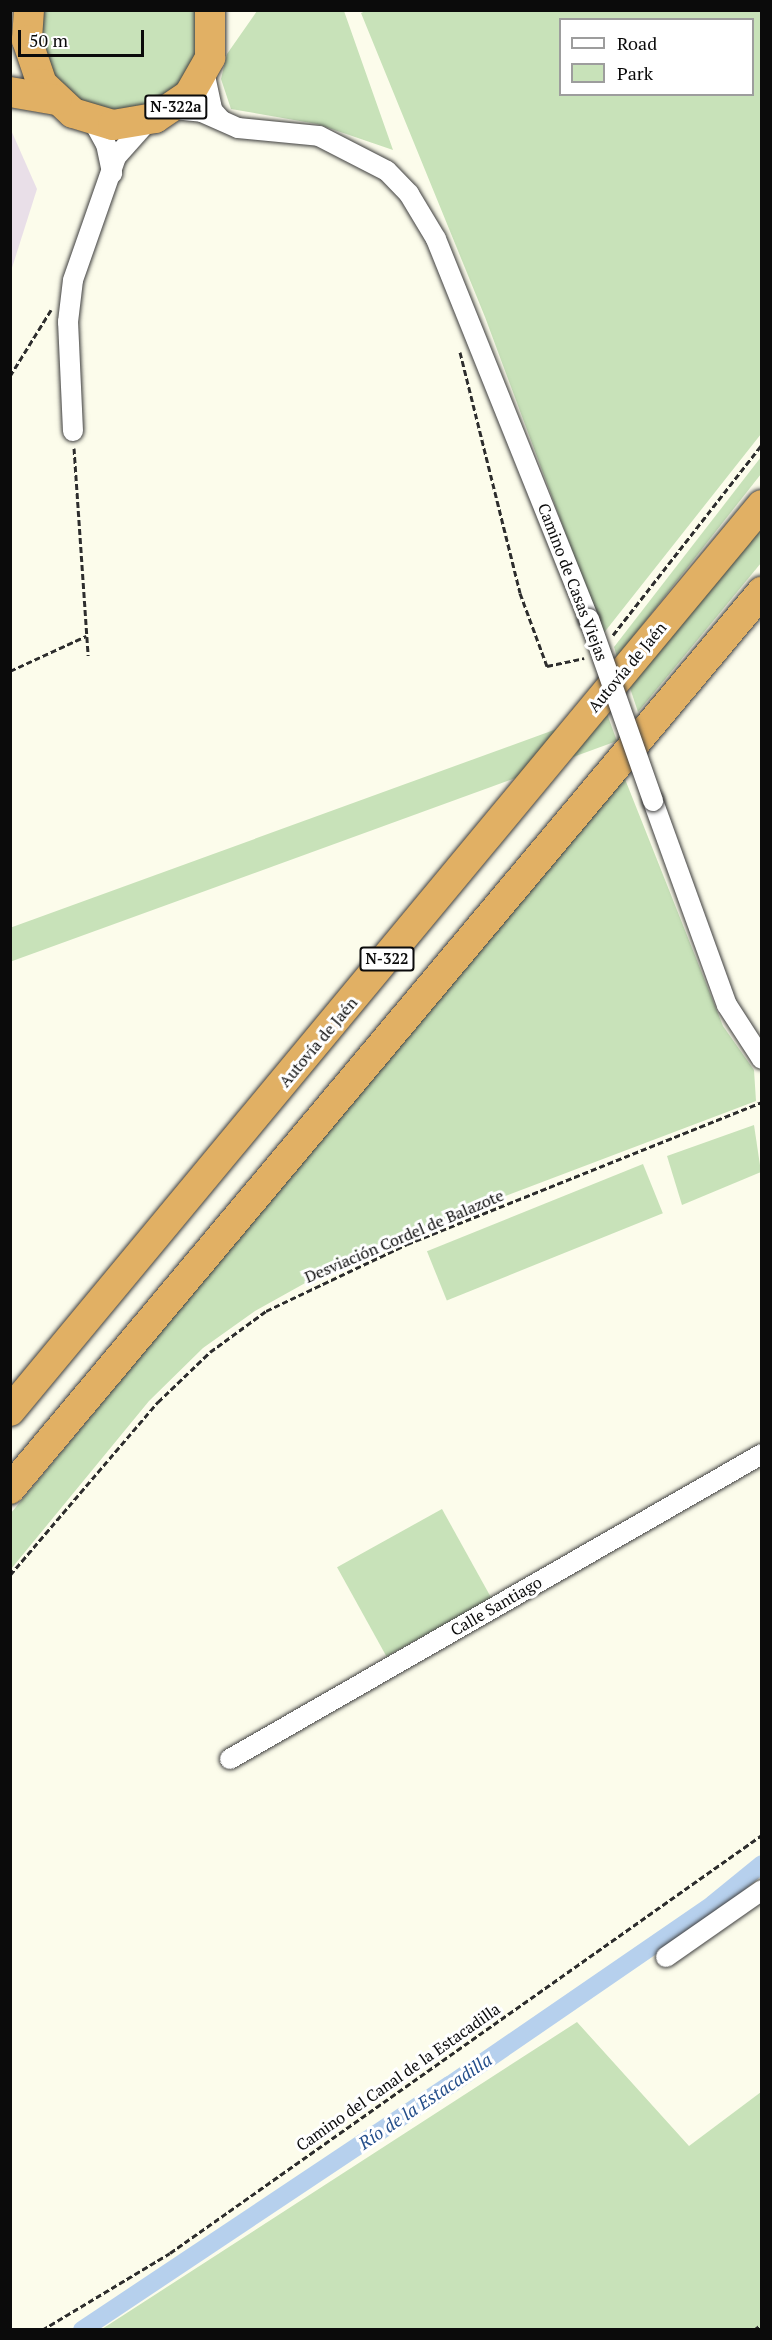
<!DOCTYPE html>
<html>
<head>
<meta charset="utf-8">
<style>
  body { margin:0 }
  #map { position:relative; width:772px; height:2340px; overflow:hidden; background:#fcfceb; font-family:"PT Serif",serif }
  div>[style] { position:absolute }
  .industrial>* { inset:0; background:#e9dfe8 }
  .green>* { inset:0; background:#c8e2b9; transform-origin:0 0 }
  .canal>* { height:18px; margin:-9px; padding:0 9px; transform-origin:9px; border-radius:9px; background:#b6d0ed }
  .path>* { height:3px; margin-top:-1.5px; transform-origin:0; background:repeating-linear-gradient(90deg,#2d2d2d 0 6px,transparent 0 9px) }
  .roads { filter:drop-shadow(0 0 2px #3e3e3e) drop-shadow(0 0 2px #3e3e3e) }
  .minor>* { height:20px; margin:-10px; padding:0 10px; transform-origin:10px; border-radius:10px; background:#fff }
  .highway>* { height:30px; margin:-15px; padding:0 15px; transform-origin:15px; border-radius:15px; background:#e1b064 }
  .bridges { filter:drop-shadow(0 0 2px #3e3e3e) drop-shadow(0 0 2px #3e3e3e) }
  .minor-bridge>* { height:20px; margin:-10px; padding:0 10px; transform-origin:10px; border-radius:10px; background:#fff }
  span { translate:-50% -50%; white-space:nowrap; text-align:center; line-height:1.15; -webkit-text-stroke:6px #fff; paint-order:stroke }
  .shield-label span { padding:2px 4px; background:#fff; border:2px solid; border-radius:4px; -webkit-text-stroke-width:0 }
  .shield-label { font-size:15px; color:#0b0b0b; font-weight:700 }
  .street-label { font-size:16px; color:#0b0b0b }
  .water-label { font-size:18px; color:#254f8b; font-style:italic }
  .frame { position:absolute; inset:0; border:12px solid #0b0b0b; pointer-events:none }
  .legend { position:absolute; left:559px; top:18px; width:195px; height:78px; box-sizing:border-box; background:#fff; border:2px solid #9d9d9d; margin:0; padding:8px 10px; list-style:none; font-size:18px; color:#0b0b0b }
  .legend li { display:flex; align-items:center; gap:12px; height:30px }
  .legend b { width:30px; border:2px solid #9d9d9d }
  .scale { position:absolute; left:18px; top:30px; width:126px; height:27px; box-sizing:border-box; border:3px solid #0b0b0b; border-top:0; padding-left:8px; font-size:18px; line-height:21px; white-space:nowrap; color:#0b0b0b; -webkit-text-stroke:4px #fff; paint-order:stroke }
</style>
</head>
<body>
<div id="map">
  <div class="industrial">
    <i style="clip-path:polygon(11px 130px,37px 189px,11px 271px,10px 130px)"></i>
  </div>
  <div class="green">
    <i style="clip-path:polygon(evenodd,368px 10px,761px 11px,761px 434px,603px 634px,485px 317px,361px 13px,368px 10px,560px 20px,752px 20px,752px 94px,560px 94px,560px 20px)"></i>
    <i style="clip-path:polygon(42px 11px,197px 11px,199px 46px,190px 72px,172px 93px,148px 107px,121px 112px,93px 108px,69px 95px,50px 74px,40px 51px)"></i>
    <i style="clip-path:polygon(257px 11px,344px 11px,393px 150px,317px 124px,231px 109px,221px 79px,227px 54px)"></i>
    <i style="clip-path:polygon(761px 457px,761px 474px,617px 657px,614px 647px)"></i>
    <i style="clip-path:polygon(761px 520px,761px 563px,638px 712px,628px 682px)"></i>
    <i style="left:606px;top:711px;width:32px;height:930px;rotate:70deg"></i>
    <i style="clip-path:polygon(623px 774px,723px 1026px,754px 1070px,756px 1101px,368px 1248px,255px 1311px,203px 1348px,149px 1401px,11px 1569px,11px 1513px)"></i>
    <i style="clip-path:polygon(754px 1125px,761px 1172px,682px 1205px,667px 1156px)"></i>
    <i style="left:643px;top:1164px;width:53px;height:233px;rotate:68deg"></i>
    <i style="left:442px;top:1509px;width:102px;height:120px;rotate:61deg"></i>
    <i style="clip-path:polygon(577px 2022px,689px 2146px,761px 2092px,761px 2329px,102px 2329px)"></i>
  </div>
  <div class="canal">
    <i style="left:82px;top:2330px;width:442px;rotate:-33.7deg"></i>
    <i style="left:450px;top:2085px;width:319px;rotate:-34.5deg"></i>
    <i style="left:713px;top:1904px;width:63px;rotate:-39.2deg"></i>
  </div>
  <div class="path">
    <i style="left:460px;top:352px;width:248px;rotate:76deg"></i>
    <i style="left:520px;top:593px;width:78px;rotate:69.7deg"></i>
    <i style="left:547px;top:666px;width:38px;rotate:-12deg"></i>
    <i style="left:10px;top:376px;width:78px;rotate:-58.2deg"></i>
    <i style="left:74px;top:448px;width:208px;rotate:86.1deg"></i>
    <i style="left:613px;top:635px;width:242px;rotate:-52deg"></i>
    <i style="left:10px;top:671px;width:84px;rotate:-24.7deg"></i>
    <i style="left:10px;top:1575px;width:228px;rotate:-49.5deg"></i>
    <i style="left:158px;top:1402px;width:72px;rotate:-43.9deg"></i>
    <i style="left:210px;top:1352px;width:69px;rotate:-36.2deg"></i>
    <i style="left:266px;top:1311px;width:156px;rotate:-25.4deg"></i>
    <i style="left:407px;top:1244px;width:382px;rotate:-21.8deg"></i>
    <i style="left:42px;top:2330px;width:149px;rotate:-31deg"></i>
    <i style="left:170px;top:2253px;width:725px;rotate:-35.23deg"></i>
    <i style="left:754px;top:2330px;width:10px;rotate:-37deg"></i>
  </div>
  <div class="roads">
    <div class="minor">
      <i style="left:204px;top:71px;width:40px;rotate:78deg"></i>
      <i style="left:212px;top:110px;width:13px;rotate:48deg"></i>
      <i style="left:174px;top:109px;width:28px;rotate:6deg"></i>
      <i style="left:202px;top:112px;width:39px;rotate:24deg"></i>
      <i style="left:238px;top:128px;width:81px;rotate:5.6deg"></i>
      <i style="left:319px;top:136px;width:76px;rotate:27.2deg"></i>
      <i style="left:387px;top:171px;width:32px;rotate:46deg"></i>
      <i style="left:409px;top:194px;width:52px;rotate:59deg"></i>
      <i style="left:436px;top:239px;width:410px;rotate:68.1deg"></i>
      <i style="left:93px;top:121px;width:26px;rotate:61deg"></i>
      <i style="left:106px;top:144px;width:30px;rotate:78deg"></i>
      <i style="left:73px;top:431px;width:109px;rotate:-92.6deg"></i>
      <i style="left:68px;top:322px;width:42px;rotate:-83.2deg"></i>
      <i style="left:73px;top:280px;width:130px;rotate:-70.7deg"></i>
      <i style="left:116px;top:157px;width:50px;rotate:-48.3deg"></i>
      <i style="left:653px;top:801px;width:217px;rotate:70.1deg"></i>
      <i style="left:727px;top:1005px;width:64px;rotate:57.1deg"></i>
      <i style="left:230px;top:1759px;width:613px;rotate:-29.83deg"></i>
      <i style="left:666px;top:1957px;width:117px;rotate:-34.9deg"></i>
    </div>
    <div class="highway">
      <i style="left:29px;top:10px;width:30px;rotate:94deg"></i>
      <i style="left:27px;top:40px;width:46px;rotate:71.2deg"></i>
      <i style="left:42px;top:84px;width:42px;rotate:43.1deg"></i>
      <i style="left:73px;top:113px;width:42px;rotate:16.7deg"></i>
      <i style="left:113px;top:125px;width:43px;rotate:-9.5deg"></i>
      <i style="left:155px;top:118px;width:41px;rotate:-34.1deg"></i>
      <i style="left:189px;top:95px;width:43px;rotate:-60.4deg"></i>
      <i style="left:210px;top:58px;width:48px;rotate:-90deg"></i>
      <i style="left:10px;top:92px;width:47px;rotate:9.9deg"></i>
      <i style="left:10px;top:1411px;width:1177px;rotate:-50.31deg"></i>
      <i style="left:10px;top:1489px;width:1171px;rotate:-50.03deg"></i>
    </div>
  </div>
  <div class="bridges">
    <div class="minor-bridge">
      <i style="left:589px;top:619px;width:193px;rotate:70.6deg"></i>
    </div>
  </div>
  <div class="shield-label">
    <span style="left:176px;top:107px">N-322a</span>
    <span style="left:387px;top:959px">N-322</span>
  </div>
  <div class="street-label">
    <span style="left:573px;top:582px;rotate:69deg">Camino de Casas Viejas</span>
    <span style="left:627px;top:667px;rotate:-50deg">Autovía de Jaén</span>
    <span style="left:318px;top:1042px;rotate:-50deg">Autovía de Jaén</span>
    <span style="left:404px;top:1236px;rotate:-23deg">Desviación Cordel de Balazote</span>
    <span style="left:496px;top:1606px;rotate:-30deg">Calle Santiago</span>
    <span style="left:398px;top:2077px;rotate:-35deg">Camino del Canal de la Estacadilla</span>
  </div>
  <div class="water-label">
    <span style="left:425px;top:2101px;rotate:-34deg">Río de la Estacadilla</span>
  </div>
  <div class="frame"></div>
  <ul class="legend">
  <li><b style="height:8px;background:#fff"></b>Road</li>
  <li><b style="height:16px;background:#c8e2b9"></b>Park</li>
  </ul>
  <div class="scale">50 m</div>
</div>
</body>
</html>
